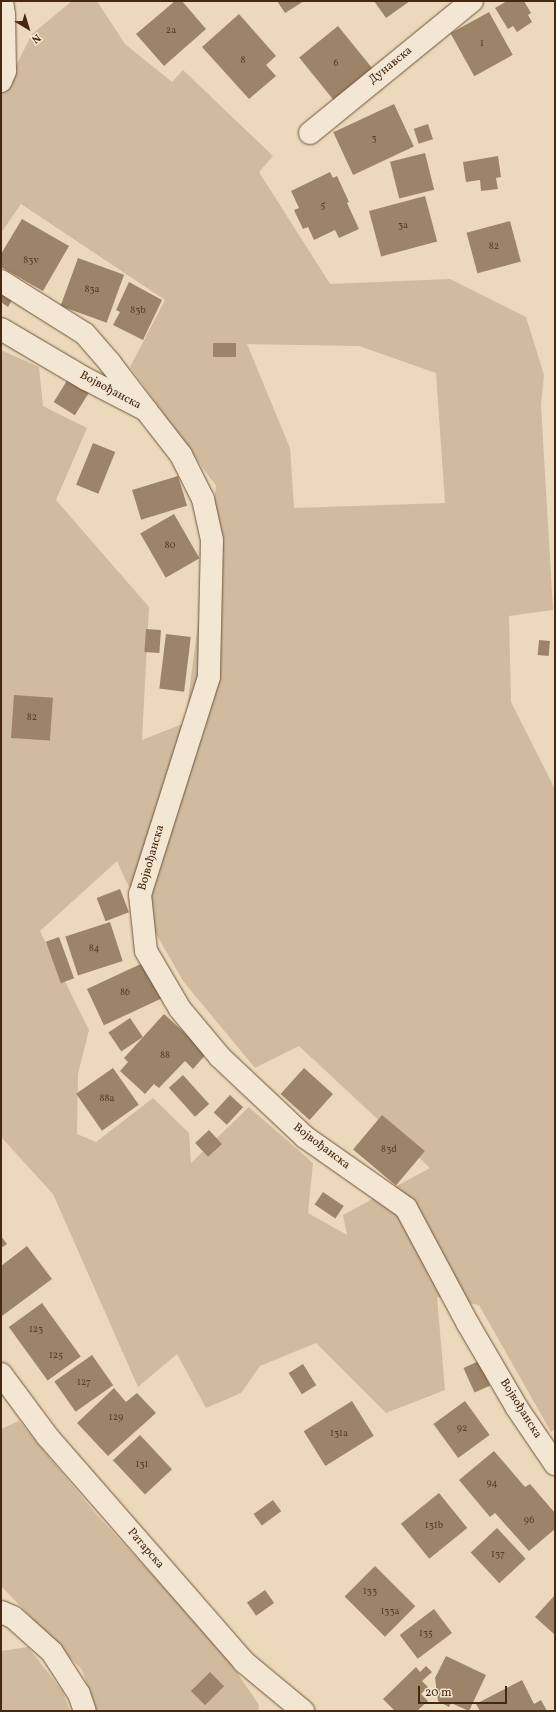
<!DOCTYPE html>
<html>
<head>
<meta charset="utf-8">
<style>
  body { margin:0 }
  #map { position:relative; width:556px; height:1712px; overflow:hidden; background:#ecd9bb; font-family:Vollkorn,serif }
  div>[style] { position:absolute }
  .green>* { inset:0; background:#d0bb9e }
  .building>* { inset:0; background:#9c8468; transform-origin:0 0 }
  .roads { filter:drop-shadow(0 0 1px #6f543a) drop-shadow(0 0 1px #6f543a) }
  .minor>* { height:22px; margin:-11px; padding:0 11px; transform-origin:11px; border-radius:11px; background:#f3e6d3 }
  span { translate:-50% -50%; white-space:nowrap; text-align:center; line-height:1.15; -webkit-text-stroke:3px #f3e6d3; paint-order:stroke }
  .number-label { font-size:10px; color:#5b3f25 }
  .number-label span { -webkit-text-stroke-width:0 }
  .street-label { font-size:12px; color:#45280f }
  .frame { position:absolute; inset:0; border:2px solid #45280f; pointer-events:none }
  .north { position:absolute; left:8px; top:8px; width:40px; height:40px; -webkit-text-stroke:3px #f3e6d3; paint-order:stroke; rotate:142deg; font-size:11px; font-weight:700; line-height:16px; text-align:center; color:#45280f }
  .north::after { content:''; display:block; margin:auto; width:14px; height:18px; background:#45280f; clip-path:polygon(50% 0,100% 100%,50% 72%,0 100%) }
  .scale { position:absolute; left:418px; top:1686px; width:89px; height:18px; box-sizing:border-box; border:2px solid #45280f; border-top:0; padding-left:5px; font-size:12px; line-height:14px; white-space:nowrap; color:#45280f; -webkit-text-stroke:3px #f3e6d3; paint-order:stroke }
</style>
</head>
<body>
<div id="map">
  <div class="green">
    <i style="clip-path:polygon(evenodd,72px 1px,97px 1px,125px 44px,172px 82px,183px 70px,273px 156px,259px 172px,330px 284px,450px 279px,526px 317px,544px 375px,541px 405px,553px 610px,509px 616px,511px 702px,555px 789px,555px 1429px,551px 1432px,479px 1305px,437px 1297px,445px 1390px,386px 1413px,316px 1343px,260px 1366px,241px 1393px,206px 1408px,177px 1354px,138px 1387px,53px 1194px,1px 1137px,1px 350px,39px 367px,43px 406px,87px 428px,56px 500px,149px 607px,142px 740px,185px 723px,216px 486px,130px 367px,165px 300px,21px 204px,1px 233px,1px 95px,32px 34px,72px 1px,247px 344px,359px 346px,436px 373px,445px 503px,294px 508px,290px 448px,247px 344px,72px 1px,117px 861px,126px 881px,183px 981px,255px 1068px,299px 1046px,430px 1168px,343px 1215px,347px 1235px,308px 1213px,313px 1163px,249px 1107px,191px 1163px,189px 1133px,153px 1098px,96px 1142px,77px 1134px,78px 1074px,89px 1030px,40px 931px,117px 861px)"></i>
    <i style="clip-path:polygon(19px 1421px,97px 1515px,221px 1649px,259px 1705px,258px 1711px,96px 1711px,82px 1670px,1px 1586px,1px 1429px)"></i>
    <i style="clip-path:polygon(28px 1647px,63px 1692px,70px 1711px,1px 1711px,1px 1651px)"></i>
  </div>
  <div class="building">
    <i style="clip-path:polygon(175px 1px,182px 1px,206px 29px,164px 66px,136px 34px)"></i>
    <i style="clip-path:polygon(277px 1px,304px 1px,285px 13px)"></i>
    <i style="clip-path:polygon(374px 1px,410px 1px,386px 18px)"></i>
    <i style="clip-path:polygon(507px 1px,524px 1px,531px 13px,528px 15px,532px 22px,517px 32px,513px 26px,508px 29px,495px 8px)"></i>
    <i style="left:489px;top:12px;width:49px;height:44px;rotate:61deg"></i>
    <i style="clip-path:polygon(239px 14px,276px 56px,266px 65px,276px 76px,249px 99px,202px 47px)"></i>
    <i style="left:338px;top:26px;width:56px;height:50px;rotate:51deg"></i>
    <i style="left:394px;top:104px;width:47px;height:67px;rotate:65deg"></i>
    <i style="left:428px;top:124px;width:16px;height:15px;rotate:72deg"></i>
    <i style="left:425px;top:153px;width:38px;height:36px;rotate:76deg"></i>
    <i style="clip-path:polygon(498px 156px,501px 177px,496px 178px,498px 189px,481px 191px,480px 180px,466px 182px,463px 162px)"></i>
    <i style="clip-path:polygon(330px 172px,333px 178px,337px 176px,349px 202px,347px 203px,359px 229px,339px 238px,335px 230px,314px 240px,308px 227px,303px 229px,294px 210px,299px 208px,291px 191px)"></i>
    <i style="left:425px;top:196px;width:47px;height:58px;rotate:75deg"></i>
    <i style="clip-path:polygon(22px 219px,69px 246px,43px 291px,1px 267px,1px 254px)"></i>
    <i style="left:510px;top:221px;width:42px;height:45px;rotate:75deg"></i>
    <i style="left:78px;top:258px;width:49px;height:51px;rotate:20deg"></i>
    <i style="clip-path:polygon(129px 282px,162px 300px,143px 340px,113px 325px,120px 312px,116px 310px)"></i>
    <i style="clip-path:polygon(1px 292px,12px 300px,8px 307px,1px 302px)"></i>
    <i style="left:213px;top:343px;width:23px;height:14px"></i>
    <i style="left:68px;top:379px;width:25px;height:27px;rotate:32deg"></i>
    <i style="left:93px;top:443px;width:24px;height:45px;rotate:22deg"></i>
    <i style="left:178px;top:476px;width:31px;height:48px;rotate:73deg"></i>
    <i style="left:174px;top:514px;width:51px;height:39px;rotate:60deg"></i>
    <i style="left:146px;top:629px;width:15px;height:23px;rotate:4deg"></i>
    <i style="left:166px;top:634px;width:25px;height:55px;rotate:7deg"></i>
    <i style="left:539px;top:640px;width:11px;height:15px;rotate:5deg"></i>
    <i style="left:14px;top:695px;width:39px;height:43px;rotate:4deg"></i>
    <i style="left:120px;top:889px;width:25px;height:25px;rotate:69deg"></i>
    <i style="left:110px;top:922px;width:41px;height:47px;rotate:72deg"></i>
    <i style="left:59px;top:937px;width:44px;height:14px;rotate:70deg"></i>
    <i style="left:145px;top:962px;width:40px;height:64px;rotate:65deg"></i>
    <i style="clip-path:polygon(164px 1014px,207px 1053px,193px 1069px,185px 1061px,159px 1088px,154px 1084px,145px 1094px,120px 1071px,128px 1062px,124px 1058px)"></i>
    <i style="left:130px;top:1018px;width:23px;height:26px;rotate:56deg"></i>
    <i style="left:113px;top:1068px;width:45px;height:45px;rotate:55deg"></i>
    <i style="left:304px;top:1068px;width:39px;height:35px;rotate:42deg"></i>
    <i style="left:183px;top:1075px;width:39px;height:19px;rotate:48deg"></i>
    <i style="left:230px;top:1095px;width:18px;height:24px;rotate:43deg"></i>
    <i style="left:382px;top:1115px;width:56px;height:45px;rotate:40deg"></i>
    <i style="left:209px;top:1130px;width:19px;height:19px;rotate:47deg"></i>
    <i style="left:323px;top:1192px;width:25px;height:15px;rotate:34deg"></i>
    <i style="clip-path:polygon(1px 1236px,7px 1244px,1px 1248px)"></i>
    <i style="clip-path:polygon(27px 1246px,52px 1279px,2px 1316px,1px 1266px)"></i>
    <i style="left:42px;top:1303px;width:66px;height:41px;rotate:54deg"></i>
    <i style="left:92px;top:1355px;width:37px;height:46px;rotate:55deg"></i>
    <i style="left:479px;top:1361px;width:27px;height:17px;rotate:66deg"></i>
    <i style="left:303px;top:1364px;width:25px;height:17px;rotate:58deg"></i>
    <i style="clip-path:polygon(114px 1388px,126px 1402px,137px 1393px,156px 1413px,108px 1456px,77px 1423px)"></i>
    <i style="left:352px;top:1401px;width:41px;height:57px;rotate:58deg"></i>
    <i style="left:465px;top:1401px;width:42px;height:39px;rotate:54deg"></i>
    <i style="left:140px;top:1435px;width:47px;height:37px;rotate:47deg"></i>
    <i style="clip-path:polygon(494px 1451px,525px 1487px,530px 1484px,555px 1513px,555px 1529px,529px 1551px,495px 1513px,490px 1517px,459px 1480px)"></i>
    <i style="left:439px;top:1493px;width:45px;height:49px;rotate:51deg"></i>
    <i style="left:273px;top:1500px;width:14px;height:24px;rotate:54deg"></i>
    <i style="left:497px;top:1528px;width:42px;height:36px;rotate:47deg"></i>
    <i style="left:375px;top:1566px;width:57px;height:43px;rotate:45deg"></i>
    <i style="left:265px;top:1590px;width:16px;height:22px;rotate:55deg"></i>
    <i style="clip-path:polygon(555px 1595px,555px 1633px,554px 1634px,535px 1617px)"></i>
    <i style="left:434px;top:1609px;width:30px;height:43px;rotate:53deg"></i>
    <i style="clip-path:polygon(446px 1656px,486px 1675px,469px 1711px,451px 1703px,449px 1707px,438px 1701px,435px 1678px)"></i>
    <i style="clip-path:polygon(426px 1666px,432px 1672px,422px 1681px,428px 1687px,421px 1694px,428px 1701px,417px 1711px,395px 1711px,383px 1699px,416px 1667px,420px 1672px)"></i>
    <i style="left:210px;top:1672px;width:20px;height:27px;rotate:45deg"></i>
    <i style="clip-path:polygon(522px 1680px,534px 1704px,541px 1700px,547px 1711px,480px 1711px,476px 1704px)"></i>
  </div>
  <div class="roads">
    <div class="minor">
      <i style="left:1px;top:81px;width:11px;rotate:-68deg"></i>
      <i style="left:5px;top:71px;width:56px;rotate:-91deg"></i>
      <i style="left:4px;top:15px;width:14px;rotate:-98deg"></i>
      <i style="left:310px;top:133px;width:209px;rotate:-39.2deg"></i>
      <i style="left:1px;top:281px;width:99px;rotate:32.2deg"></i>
      <i style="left:85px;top:334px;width:38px;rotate:49deg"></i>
      <i style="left:110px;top:363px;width:54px;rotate:52.5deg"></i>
      <i style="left:1px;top:329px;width:99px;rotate:30.5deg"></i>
      <i style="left:86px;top:379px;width:68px;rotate:27.3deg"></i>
      <i style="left:146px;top:410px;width:57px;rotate:52.1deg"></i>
      <i style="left:181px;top:455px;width:49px;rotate:63.4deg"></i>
      <i style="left:203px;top:499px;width:42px;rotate:77.6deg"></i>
      <i style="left:212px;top:540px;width:137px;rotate:91.3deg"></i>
      <i style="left:209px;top:677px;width:228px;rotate:107.6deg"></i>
      <i style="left:140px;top:894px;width:57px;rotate:84deg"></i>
      <i style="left:146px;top:951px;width:67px;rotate:59.6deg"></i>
      <i style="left:180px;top:1009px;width:62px;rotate:50.2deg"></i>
      <i style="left:220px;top:1057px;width:117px;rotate:43.3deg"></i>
      <i style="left:305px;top:1137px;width:123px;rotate:35.1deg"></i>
      <i style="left:406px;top:1208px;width:132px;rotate:61.9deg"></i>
      <i style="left:468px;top:1324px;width:97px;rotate:59.7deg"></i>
      <i style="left:517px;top:1408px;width:68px;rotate:55.8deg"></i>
      <i style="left:1px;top:1374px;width:77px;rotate:53.4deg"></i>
      <i style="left:47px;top:1436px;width:300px;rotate:48.9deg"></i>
      <i style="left:244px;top:1662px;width:77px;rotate:39.7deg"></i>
      <i style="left:1px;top:1612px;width:13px;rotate:23deg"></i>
      <i style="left:13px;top:1617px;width:52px;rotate:41.9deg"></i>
      <i style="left:52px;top:1652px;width:50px;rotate:57.3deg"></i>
      <i style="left:79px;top:1694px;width:18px;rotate:71deg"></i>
    </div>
  </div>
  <div class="number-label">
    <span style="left:171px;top:31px">2a</span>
    <span style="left:482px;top:44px">1</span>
    <span style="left:243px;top:61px">8</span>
    <span style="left:336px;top:64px">6</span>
    <span style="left:374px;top:139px">3</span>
    <span style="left:323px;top:206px">5</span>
    <span style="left:403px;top:226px">3a</span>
    <span style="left:494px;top:247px">82</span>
    <span style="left:31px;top:261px">83v</span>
    <span style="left:92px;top:290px">83a</span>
    <span style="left:138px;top:311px">83b</span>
    <span style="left:170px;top:546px">80</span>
    <span style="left:32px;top:718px">82</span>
    <span style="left:94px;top:949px">84</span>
    <span style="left:125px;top:993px">86</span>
    <span style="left:165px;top:1056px">88</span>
    <span style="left:107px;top:1099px">88a</span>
    <span style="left:389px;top:1150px">83d</span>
    <span style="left:36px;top:1330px">123</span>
    <span style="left:56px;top:1356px">125</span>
    <span style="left:84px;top:1383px">127</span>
    <span style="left:116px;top:1418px">129</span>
    <span style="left:462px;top:1429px">92</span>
    <span style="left:339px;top:1434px">131a</span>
    <span style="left:142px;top:1465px">131</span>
    <span style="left:492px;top:1484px">94</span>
    <span style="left:529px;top:1521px">96</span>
    <span style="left:434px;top:1526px">131b</span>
    <span style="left:498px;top:1555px">137</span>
    <span style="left:370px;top:1592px">133</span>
    <span style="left:390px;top:1612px">133a</span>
    <span style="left:426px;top:1634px">135</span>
  </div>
  <div class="street-label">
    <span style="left:391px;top:66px;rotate:-39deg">Дунавска</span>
    <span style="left:110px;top:391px;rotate:28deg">Војвођанска</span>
    <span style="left:152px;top:858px;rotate:-74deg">Војвођанска</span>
    <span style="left:321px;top:1147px;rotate:37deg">Војвођанска</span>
    <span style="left:520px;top:1409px;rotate:58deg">Војвођанска</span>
    <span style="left:145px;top:1549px;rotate:49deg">Ратарска</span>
  </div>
  <div class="frame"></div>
  <div class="north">N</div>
  <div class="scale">20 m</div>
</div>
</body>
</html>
